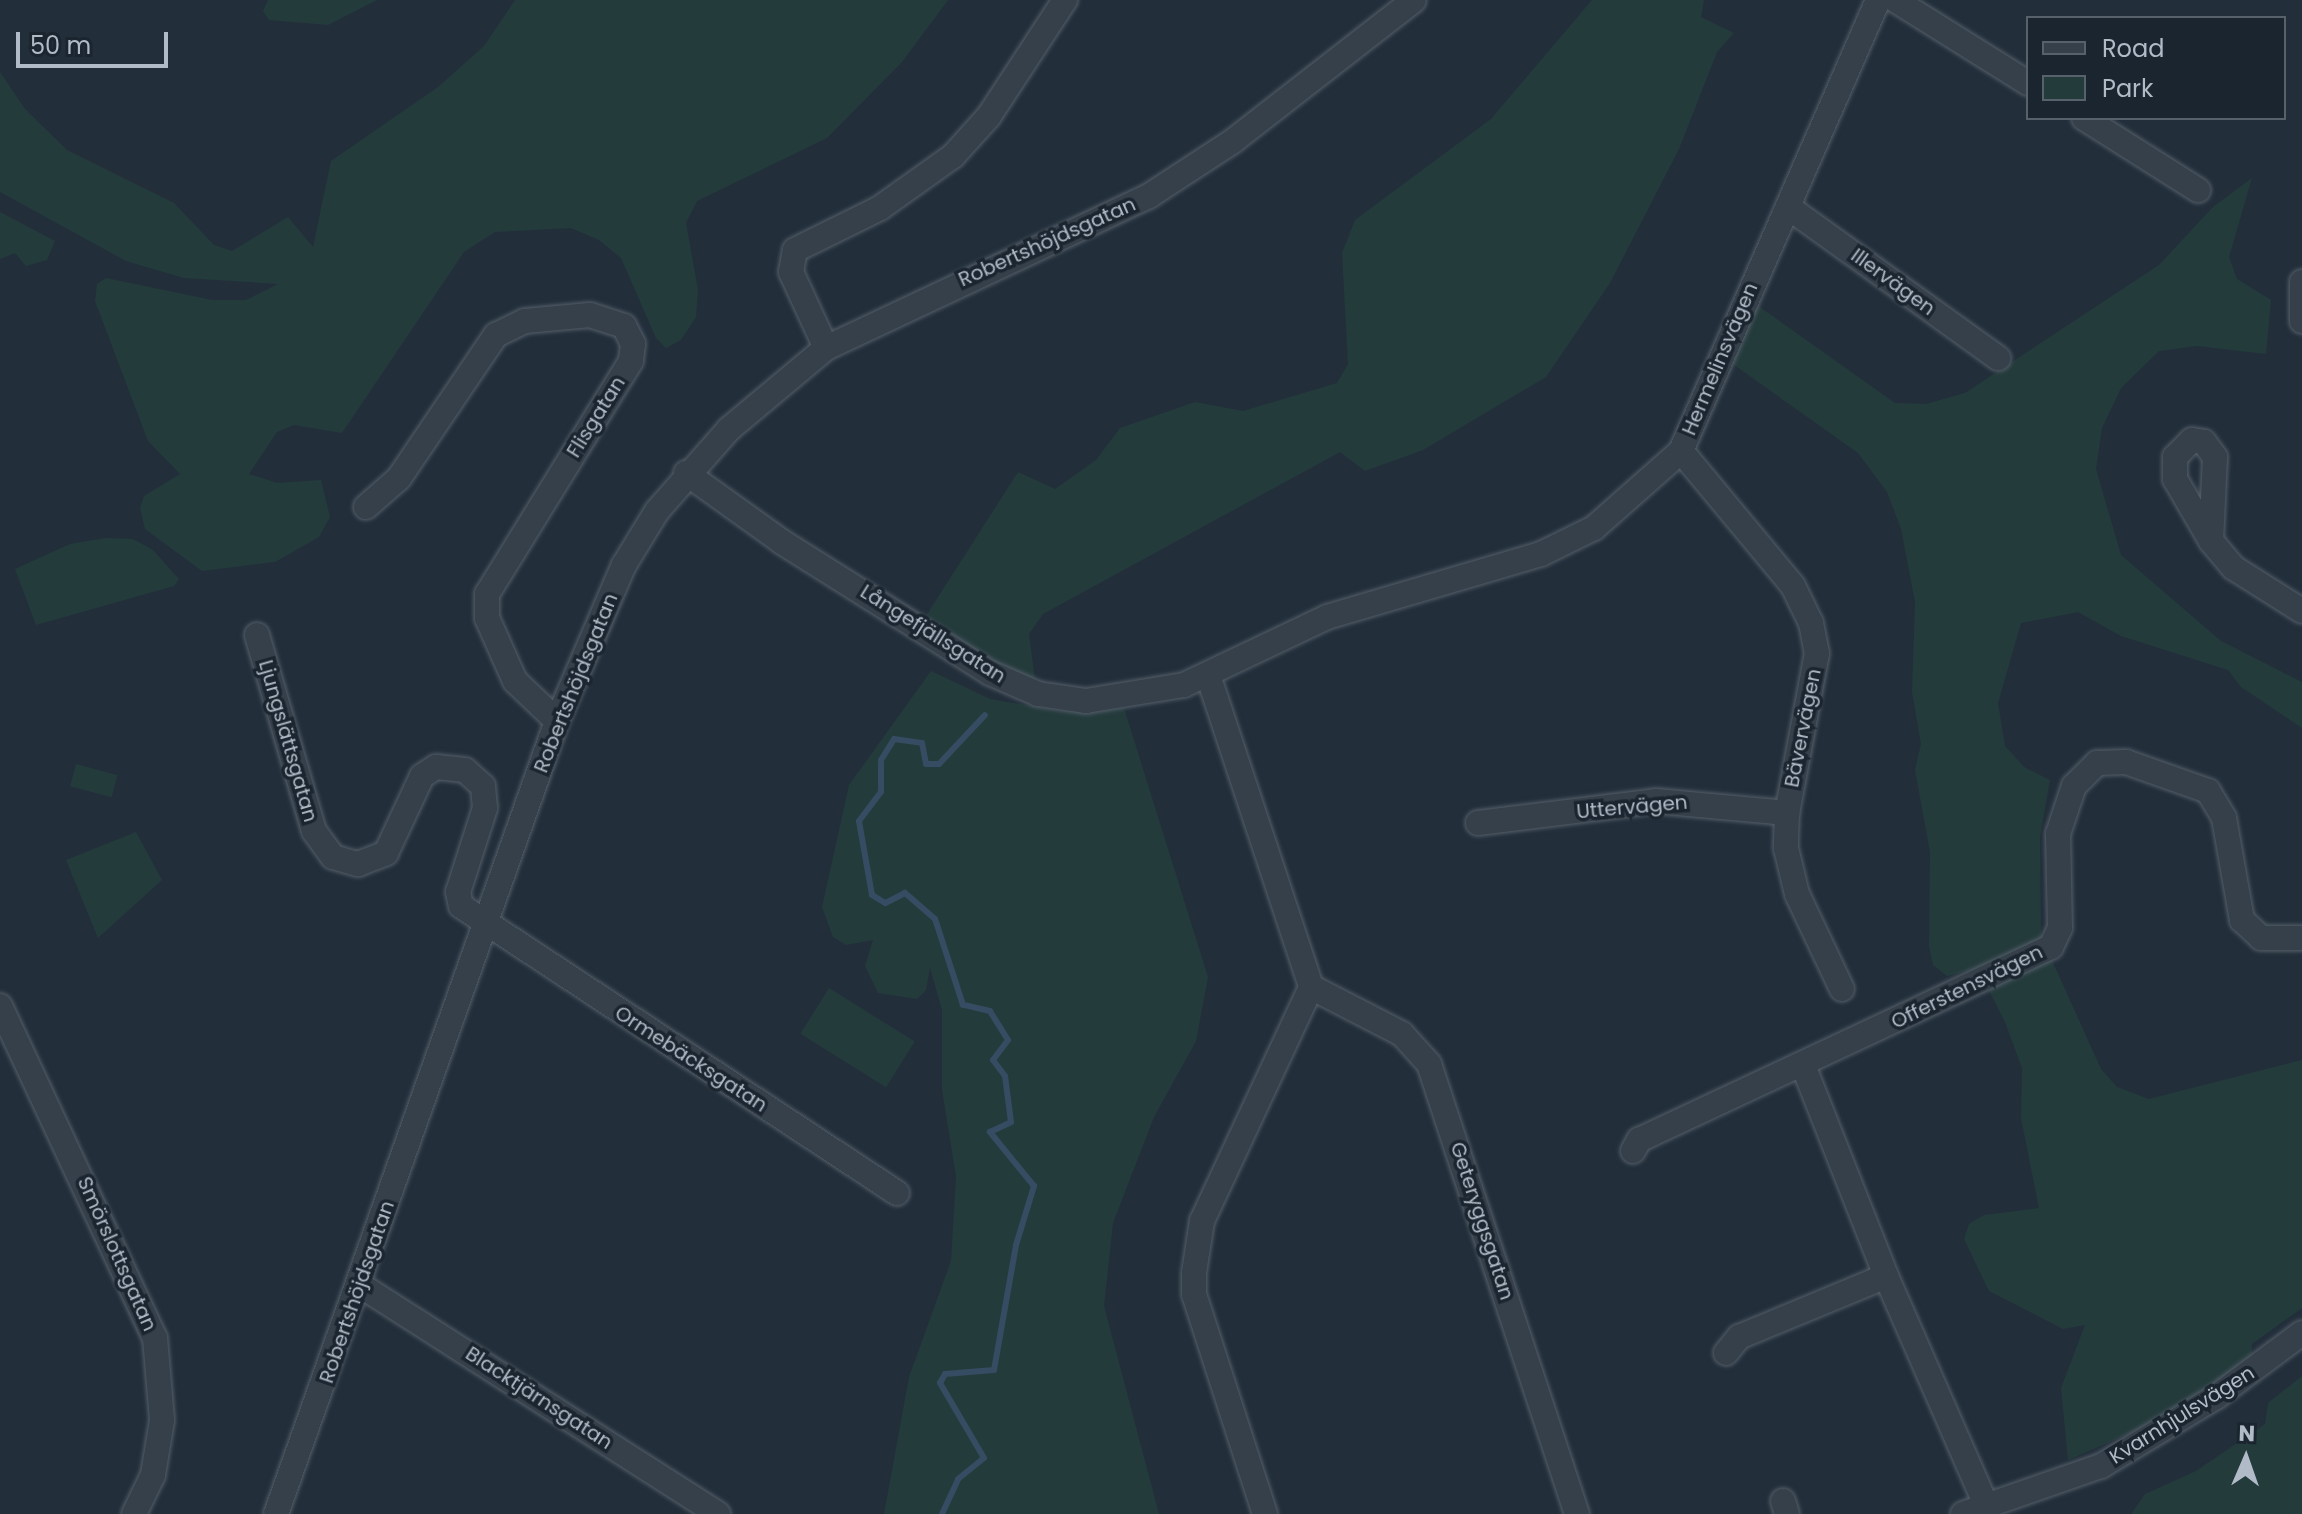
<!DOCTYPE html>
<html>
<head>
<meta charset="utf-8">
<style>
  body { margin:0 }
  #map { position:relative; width:2302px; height:1514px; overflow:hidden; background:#222f3b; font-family:Poppins,sans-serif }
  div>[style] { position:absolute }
  .green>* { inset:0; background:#243b3c; transform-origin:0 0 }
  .stream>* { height:6px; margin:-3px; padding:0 3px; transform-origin:3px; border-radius:3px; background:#354c62 }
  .roads { filter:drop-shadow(0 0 2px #545e69) drop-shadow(0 0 2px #545e69) }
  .minor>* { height:24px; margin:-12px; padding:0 12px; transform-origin:12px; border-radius:12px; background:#36404b }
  span { translate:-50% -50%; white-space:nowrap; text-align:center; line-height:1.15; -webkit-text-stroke:7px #1b2530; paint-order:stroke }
  .street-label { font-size:20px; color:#b1bbc7 }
  .legend { position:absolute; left:2026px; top:16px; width:260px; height:104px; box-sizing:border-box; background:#1b2530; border:2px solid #57616c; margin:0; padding:10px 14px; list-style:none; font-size:24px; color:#b1bbc7 }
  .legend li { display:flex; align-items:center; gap:16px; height:40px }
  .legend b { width:40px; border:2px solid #57616c }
  .north { position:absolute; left:2206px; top:1418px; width:80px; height:80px; -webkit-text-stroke:6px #1b2530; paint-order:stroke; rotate:2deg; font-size:22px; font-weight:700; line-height:32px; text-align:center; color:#b1bbc7 }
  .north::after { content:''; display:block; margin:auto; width:28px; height:36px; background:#b1bbc7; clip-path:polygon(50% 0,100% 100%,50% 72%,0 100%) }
  .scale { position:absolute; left:16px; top:32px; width:152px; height:36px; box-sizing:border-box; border:4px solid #b1bbc7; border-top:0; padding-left:10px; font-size:24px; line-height:28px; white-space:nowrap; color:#b1bbc7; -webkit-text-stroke:6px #1b2530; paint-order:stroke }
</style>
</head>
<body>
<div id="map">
  <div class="green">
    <i style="clip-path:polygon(268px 0,377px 0,328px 25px,269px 20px,263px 11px)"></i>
    <i style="clip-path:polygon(515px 0,948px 0,902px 62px,827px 138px,697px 201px,686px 223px,698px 290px,696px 317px,681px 340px,666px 348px,656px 338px,621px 258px,599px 240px,571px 228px,495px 232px,464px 252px,342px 433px,294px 425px,277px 432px,249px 474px,277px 483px,321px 480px,330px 517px,319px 537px,275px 562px,202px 571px,145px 529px,140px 508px,144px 496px,180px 474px,148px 441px,95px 301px,97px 284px,106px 278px,212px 300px,246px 300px,278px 284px,184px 278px,126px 261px,0 192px,0 72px,25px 109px,67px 150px,174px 203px,214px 245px,232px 251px,288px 217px,313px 247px,331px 161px,438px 87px,484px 46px)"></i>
    <i style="clip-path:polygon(1592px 0,1704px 0,1701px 17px,1734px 33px,1717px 52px,1679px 149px,1610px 283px,1546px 377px,1423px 450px,1365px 471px,1340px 452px,1043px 614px,1029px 634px,1035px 679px,1019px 677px,924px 619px,1018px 472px,1055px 489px,1096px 460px,1120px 428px,1195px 402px,1243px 411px,1337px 383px,1348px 364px,1342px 253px,1355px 220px,1491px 119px)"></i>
    <i style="clip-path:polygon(2252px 178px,2229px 257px,2237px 279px,2271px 300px,2266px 354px,2197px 346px,2159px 351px,2121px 388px,2102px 428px,2096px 469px,2121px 555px,2221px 641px,2302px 682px,2302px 728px,2241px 687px,2228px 670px,2121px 636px,2078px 612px,2021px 623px,1998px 703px,2005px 746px,2024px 767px,2050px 780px,2040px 837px,2041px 936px,2101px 1069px,2117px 1087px,2149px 1099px,2302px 1060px,2302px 1308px,2252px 1344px,2252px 1357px,2241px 1367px,2135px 1431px,2068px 1460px,2061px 1388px,2085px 1325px,2063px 1329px,1989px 1291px,1964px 1239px,1969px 1224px,1984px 1215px,2039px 1208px,2021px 1118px,2022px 1068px,2005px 1022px,1978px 969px,1947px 976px,1933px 965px,1929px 946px,1930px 852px,1915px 770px,1921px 744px,1912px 692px,1915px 602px,1901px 529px,1887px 492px,1858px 453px,1730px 362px,1757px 305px,1895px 403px,1926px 404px,1965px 393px,2159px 265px,2213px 207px)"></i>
    <i style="clip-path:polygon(0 212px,55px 241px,47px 260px,26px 266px,15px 253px,0 259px)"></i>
    <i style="clip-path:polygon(106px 538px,133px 539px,153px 550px,179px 579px,174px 586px,36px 625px,15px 569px,70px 544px)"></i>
    <i style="clip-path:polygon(931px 671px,990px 699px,1062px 711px,1124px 708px,1208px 977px,1196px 1041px,1154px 1117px,1113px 1223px,1104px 1306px,1159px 1514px,884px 1514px,909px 1377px,951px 1261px,956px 1176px,942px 1090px,942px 1010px,930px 968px,926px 990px,917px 999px,878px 993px,865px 966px,873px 940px,846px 945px,833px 937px,822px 907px,849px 785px)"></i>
    <i style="left:76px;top:764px;width:43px;height:23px;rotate:15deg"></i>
    <i style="clip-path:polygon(136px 832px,162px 880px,98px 938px,66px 860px)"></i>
    <i style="left:829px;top:988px;width:101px;height:54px;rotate:32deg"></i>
    <i style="clip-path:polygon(2302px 1376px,2302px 1514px,2131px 1514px,2145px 1494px,2196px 1471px,2265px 1424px,2268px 1403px)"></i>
  </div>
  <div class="stream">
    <i style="left:942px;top:1514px;width:38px;rotate:-65deg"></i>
    <i style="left:958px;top:1479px;width:33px;rotate:-39deg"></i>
    <i style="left:984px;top:1458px;width:87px;rotate:-120.4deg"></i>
    <i style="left:940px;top:1383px;width:10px;rotate:-61deg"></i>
    <i style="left:945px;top:1374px;width:49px;rotate:-4.7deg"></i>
    <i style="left:994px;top:1370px;width:127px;rotate:-80deg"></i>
    <i style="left:1016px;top:1245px;width:62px;rotate:-73deg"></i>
    <i style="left:1034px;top:1186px;width:70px;rotate:-129.2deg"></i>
    <i style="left:990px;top:1132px;width:23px;rotate:-25deg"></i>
    <i style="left:1011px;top:1122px;width:46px;rotate:-97.4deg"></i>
    <i style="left:1005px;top:1076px;width:20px;rotate:-127deg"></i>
    <i style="left:993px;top:1060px;width:25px;rotate:-53deg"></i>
    <i style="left:1008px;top:1040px;width:34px;rotate:-122deg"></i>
    <i style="left:990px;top:1011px;width:28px;rotate:-167deg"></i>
    <i style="left:963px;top:1005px;width:90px;rotate:-108deg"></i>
    <i style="left:935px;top:919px;width:40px;rotate:-139deg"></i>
    <i style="left:905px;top:893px;width:22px;rotate:153deg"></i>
    <i style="left:885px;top:903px;width:15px;rotate:-148deg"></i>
    <i style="left:872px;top:895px;width:75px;rotate:-100deg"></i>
    <i style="left:859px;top:821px;width:36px;rotate:-53deg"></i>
    <i style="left:881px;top:792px;width:32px;rotate:-90deg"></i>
    <i style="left:881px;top:760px;width:25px;rotate:-58deg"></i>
    <i style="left:894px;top:739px;width:28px;rotate:8deg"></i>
    <i style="left:922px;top:743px;width:21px;rotate:79deg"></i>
    <i style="left:926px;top:764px;width:13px"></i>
    <i style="left:939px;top:764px;width:67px;rotate:-46.8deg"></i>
  </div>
  <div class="roads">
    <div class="minor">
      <i style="left:1895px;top:0;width:157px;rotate:32deg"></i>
      <i style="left:2084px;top:118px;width:135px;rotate:32.3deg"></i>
      <i style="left:1788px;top:207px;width:259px;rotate:35.7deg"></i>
      <i style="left:2302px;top:282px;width:39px;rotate:90deg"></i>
      <i style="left:826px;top:348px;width:84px;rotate:-114.7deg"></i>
      <i style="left:791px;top:272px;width:22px;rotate:-80deg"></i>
      <i style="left:795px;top:250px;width:95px;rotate:-26.3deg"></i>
      <i style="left:880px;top:208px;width:90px;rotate:-35.5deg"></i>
      <i style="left:953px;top:156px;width:54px;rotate:-48deg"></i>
      <i style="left:989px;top:116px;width:139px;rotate:-56.8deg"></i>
      <i style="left:1681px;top:451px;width:175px;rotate:50.3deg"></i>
      <i style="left:1793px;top:586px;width:41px;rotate:64.1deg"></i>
      <i style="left:1811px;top:623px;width:31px;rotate:79deg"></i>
      <i style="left:1817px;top:653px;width:163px;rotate:100.6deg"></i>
      <i style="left:1787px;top:813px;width:35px;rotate:92deg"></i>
      <i style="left:1786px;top:848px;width:47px;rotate:76.6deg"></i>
      <i style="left:1797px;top:894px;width:105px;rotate:64.7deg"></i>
      <i style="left:686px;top:473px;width:118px;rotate:35.7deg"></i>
      <i style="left:782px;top:542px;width:246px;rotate:32.2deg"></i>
      <i style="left:990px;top:673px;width:52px;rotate:23.6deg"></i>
      <i style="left:1038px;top:694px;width:49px;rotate:8.3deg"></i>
      <i style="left:1086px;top:701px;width:99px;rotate:-9.3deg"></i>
      <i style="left:1184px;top:685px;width:158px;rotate:-25.4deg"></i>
      <i style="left:1327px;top:617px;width:223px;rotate:-16.4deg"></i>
      <i style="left:1541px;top:554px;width:59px;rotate:-26.1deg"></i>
      <i style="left:1594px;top:528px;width:116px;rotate:-41.5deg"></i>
      <i style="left:1681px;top:451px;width:492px;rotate:-66.4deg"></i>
      <i style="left:366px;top:507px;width:44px;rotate:-41.3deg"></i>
      <i style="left:399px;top:478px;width:173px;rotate:-55.9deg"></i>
      <i style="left:496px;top:335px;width:32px;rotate:-26deg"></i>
      <i style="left:525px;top:321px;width:65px;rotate:-5.3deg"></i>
      <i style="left:590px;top:315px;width:36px;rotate:18deg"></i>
      <i style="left:624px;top:326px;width:20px;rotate:63deg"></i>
      <i style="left:633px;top:344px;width:17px;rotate:97deg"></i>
      <i style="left:631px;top:361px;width:274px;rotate:121.7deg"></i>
      <i style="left:487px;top:594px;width:24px;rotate:90deg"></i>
      <i style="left:487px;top:618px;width:69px;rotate:66deg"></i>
      <i style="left:515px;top:681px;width:58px;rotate:43.6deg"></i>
      <i style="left:2211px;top:541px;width:72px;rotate:-120.1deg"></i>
      <i style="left:2175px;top:479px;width:22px;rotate:-90deg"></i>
      <i style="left:2175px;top:457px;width:24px;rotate:-45deg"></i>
      <i style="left:2192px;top:440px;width:12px;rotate:9deg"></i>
      <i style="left:2204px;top:442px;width:19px;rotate:54deg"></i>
      <i style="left:2215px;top:457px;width:84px;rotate:92.7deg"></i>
      <i style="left:2211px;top:541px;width:35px;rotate:50deg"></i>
      <i style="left:2234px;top:568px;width:80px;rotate:32.3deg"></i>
      <i style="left:257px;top:635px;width:204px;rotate:73.8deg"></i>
      <i style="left:314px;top:831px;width:32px;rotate:54deg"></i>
      <i style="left:333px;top:857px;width:26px;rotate:16deg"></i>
      <i style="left:358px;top:864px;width:30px;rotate:-21deg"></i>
      <i style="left:386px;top:853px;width:85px;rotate:-64.9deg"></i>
      <i style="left:422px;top:776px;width:17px;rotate:-33deg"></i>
      <i style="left:436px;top:767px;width:29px;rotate:6deg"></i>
      <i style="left:465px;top:770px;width:24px;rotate:42deg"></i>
      <i style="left:483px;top:786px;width:22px;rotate:85deg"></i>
      <i style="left:485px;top:808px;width:88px;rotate:107.8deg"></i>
      <i style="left:458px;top:892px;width:14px;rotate:78deg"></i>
      <i style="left:461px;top:906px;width:522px;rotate:33.36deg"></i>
      <i style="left:1208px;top:675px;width:329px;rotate:71.7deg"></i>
      <i style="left:1311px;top:987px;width:102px;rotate:27.3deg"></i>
      <i style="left:1402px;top:1034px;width:40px;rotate:48deg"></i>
      <i style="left:1429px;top:1064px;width:474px;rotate:71.8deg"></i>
      <i style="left:1478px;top:823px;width:179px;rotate:-7deg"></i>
      <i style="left:1656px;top:801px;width:132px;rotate:5.2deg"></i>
      <i style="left:0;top:1006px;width:366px;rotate:65deg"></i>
      <i style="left:155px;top:1338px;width:82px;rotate:85.1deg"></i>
      <i style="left:162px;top:1420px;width:56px;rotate:99.3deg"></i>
      <i style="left:153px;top:1475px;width:43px;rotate:116deg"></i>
      <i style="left:1803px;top:1065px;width:227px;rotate:68.5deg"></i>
      <i style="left:1886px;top:1276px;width:250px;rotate:66.4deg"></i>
      <i style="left:1633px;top:1151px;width:13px;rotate:-61deg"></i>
      <i style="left:1639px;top:1140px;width:455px;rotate:-25.1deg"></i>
      <i style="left:2051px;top:947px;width:21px;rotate:-65deg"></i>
      <i style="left:2060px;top:928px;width:94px;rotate:-91.2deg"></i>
      <i style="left:2058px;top:834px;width:51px;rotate:-71.6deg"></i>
      <i style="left:2074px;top:786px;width:33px;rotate:-45deg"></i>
      <i style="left:2097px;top:763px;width:29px;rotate:-2deg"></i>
      <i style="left:2126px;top:762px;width:87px;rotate:19.5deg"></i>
      <i style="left:2208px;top:791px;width:31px;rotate:59deg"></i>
      <i style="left:2224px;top:818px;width:104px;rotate:80deg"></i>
      <i style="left:2242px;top:920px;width:26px;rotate:43deg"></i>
      <i style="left:2261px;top:938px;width:41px"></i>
      <i style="left:360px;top:1285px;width:425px;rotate:32.6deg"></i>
      <i style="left:1726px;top:1353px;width:21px;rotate:-51deg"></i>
      <i style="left:1739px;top:1337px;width:159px;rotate:-22.5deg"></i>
      <i style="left:1783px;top:1501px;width:14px;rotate:73deg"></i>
      <i style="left:276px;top:1514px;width:841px;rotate:-70.49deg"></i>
      <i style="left:557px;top:721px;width:170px;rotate:-66.8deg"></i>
      <i style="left:624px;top:565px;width:63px;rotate:-58.6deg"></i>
      <i style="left:657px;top:511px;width:109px;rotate:-48.7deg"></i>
      <i style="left:729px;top:429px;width:126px;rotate:-39.9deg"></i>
      <i style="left:826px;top:348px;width:357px;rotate:-25.2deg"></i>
      <i style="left:1149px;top:196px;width:100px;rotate:-33.2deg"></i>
      <i style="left:1233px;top:141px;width:229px;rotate:-37.9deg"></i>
      <i style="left:1265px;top:1514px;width:231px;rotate:-107.9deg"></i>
      <i style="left:1194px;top:1294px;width:21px;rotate:-90deg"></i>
      <i style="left:1194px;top:1273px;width:53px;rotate:-81.3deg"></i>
      <i style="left:1202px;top:1221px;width:258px;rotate:-65deg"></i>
      <i style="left:1963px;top:1514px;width:146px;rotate:-19.2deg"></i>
      <i style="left:2101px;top:1466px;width:134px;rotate:-31deg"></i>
      <i style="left:2216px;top:1397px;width:107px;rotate:-36.7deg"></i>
    </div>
  </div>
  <div class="street-label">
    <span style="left:1047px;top:242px;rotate:-24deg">Robertshöjdsgatan</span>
    <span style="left:1893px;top:282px;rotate:36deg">Illervägen</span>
    <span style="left:1720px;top:359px;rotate:-67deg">Hermelinsvägen</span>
    <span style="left:596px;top:417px;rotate:-58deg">Flisgatan</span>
    <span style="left:933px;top:634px;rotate:32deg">Långefjällsgatan</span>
    <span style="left:576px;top:683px;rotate:-68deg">Robertshöjdsgatan</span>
    <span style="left:1803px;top:728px;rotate:-79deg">Bävervägen</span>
    <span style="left:288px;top:741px;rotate:74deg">Ljungslättsgatan</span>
    <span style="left:1632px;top:807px;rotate:-5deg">Uttervägen</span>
    <span style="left:1967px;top:987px;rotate:-26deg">Offerstensvägen</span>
    <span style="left:691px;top:1059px;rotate:33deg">Ormebäcksgatan</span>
    <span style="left:1482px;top:1221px;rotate:72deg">Geteryggsgatan</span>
    <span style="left:117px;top:1254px;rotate:66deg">Smörslottsgatan</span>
    <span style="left:357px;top:1292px;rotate:-71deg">Robertshöjdsgatan</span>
    <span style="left:539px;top:1398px;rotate:33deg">Blacktjärnsgatan</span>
    <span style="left:2182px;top:1415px;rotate:-32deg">Kvarnhjulsvägen</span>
  </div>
  <ul class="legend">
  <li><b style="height:10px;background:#36404b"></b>Road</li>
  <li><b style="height:22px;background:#243b3c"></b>Park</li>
  </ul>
  <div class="north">N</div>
  <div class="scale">50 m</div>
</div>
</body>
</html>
